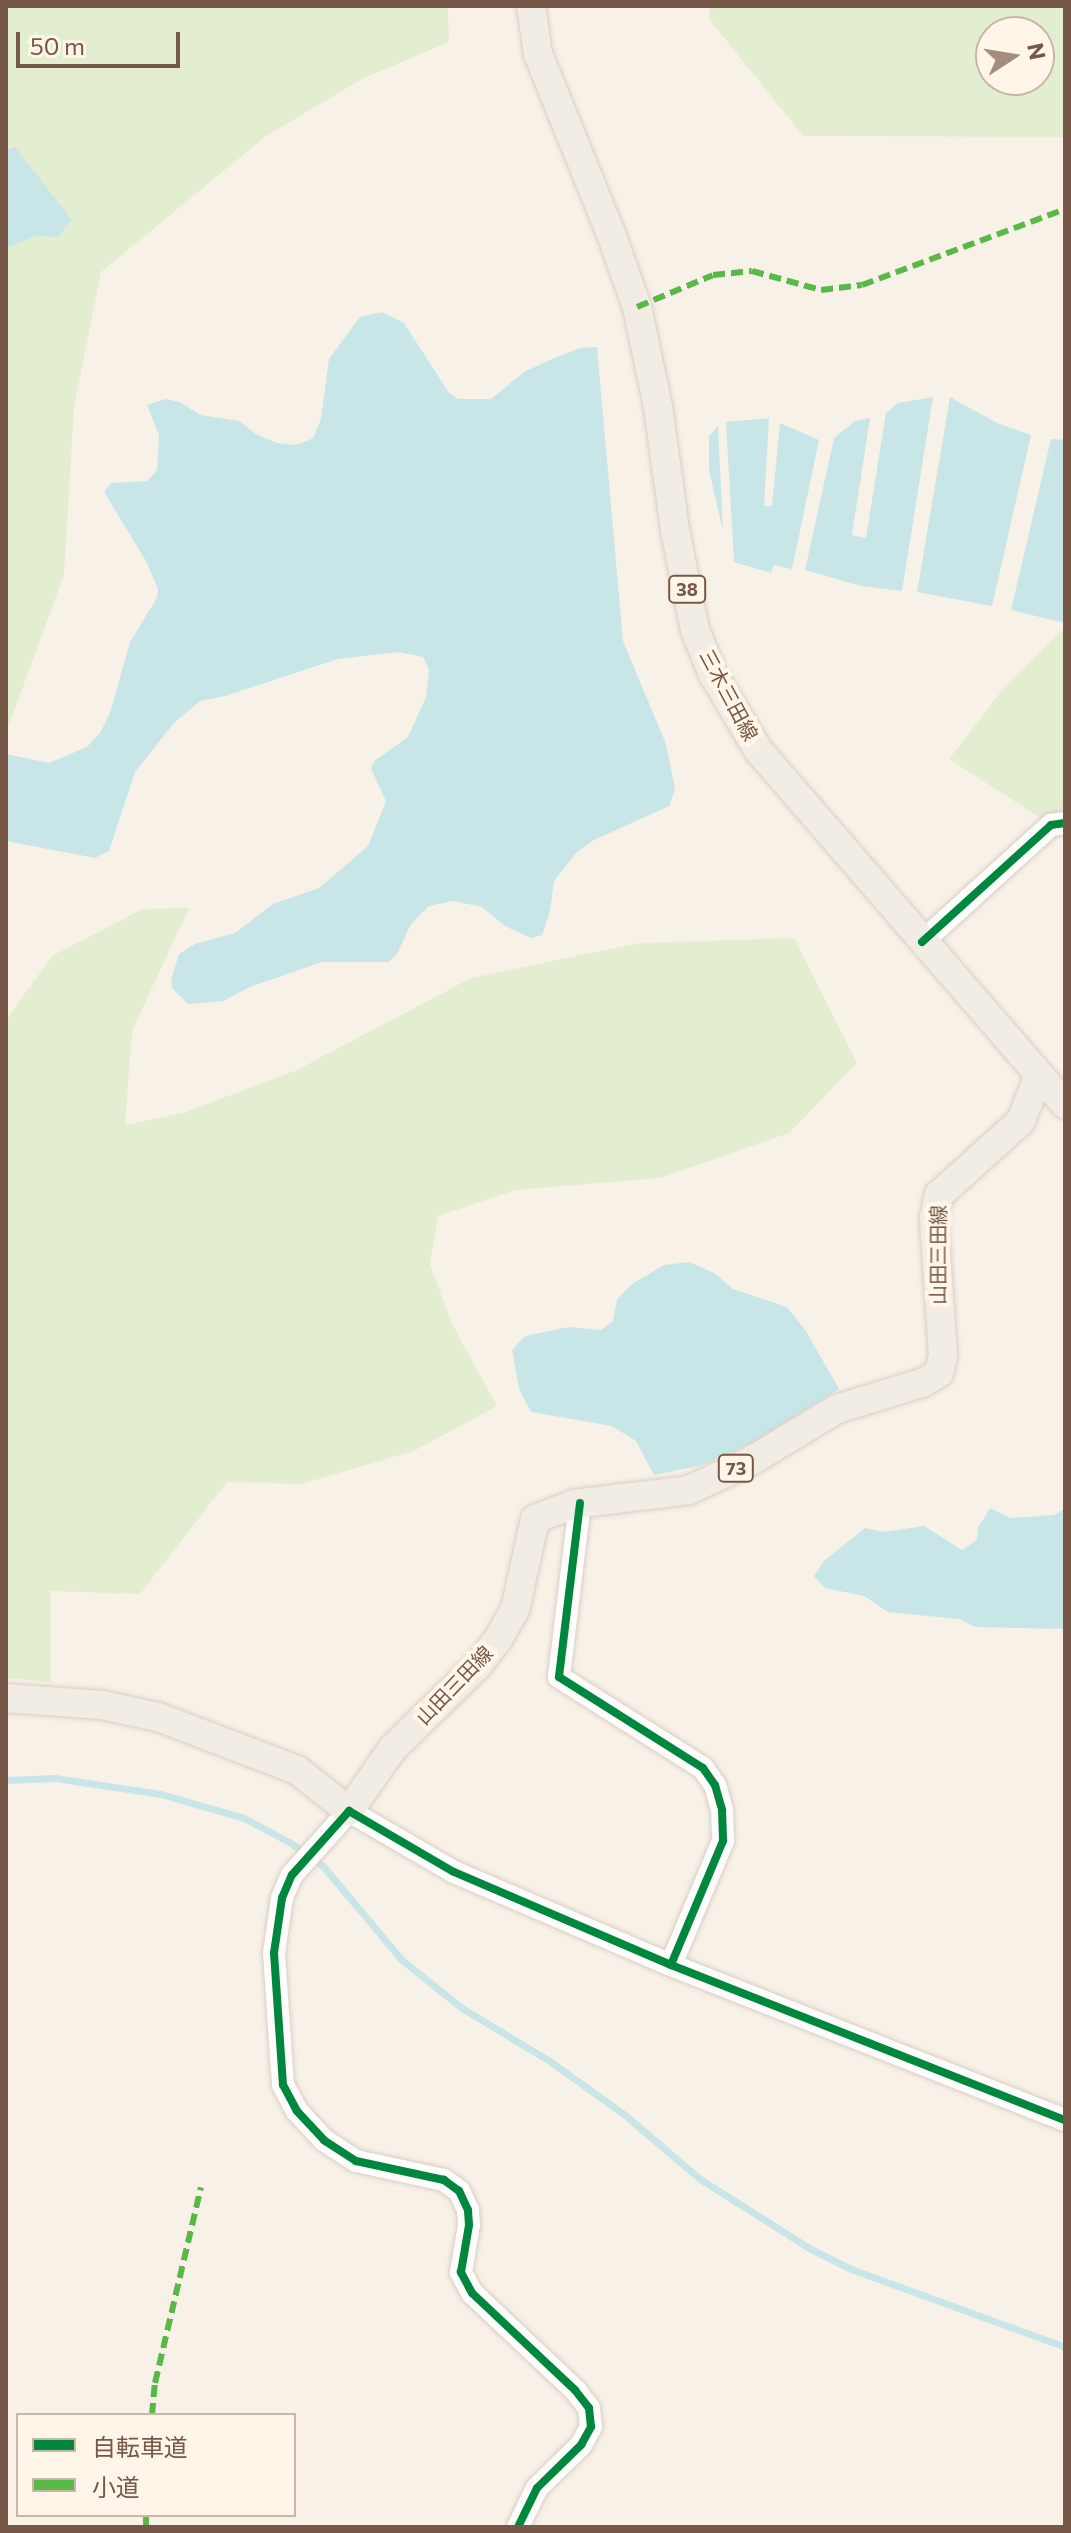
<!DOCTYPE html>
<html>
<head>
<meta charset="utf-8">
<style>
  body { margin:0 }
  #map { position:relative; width:1071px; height:2533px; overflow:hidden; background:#f8f1e7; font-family:Commissioner,"Noto Sans JP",sans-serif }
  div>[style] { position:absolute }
  .green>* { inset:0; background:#e3eed0 }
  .water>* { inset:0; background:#c8e6e8 }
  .stream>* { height:7px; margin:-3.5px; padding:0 3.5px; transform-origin:3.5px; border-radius:3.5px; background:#c8e6e8 }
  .roads { filter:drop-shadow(0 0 2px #d9cec5) drop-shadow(0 0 2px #d9cec5) }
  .minor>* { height:22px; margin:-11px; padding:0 11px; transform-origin:11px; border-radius:11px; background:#fefdfb }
  .major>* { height:28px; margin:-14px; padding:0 14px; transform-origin:14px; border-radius:14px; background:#f2ede4 }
  .quiet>* { height:6px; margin-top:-3px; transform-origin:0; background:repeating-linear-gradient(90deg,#58b947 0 12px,transparent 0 18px) }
  .cycleway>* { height:8px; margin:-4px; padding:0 4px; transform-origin:4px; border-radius:4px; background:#00873e }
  span { translate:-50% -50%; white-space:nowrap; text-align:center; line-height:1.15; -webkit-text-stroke:8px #fff6e9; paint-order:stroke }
  .shield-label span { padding:2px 6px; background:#fff6e9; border:2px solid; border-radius:6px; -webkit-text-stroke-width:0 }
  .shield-label { font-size:18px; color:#775746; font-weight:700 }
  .street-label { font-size:20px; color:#775746 }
  .frame { position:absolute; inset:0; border:8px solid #775746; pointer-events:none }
  .legend { position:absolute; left:16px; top:2413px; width:280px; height:104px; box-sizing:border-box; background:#fff6e9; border:2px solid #c9b6a8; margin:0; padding:10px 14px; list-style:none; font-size:24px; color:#775746 }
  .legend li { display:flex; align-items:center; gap:16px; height:40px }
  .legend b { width:40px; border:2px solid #c9b6a8 }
  .north { position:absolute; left:975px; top:16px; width:80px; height:80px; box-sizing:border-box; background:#fff6e9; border:2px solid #c9b6a8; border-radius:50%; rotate:78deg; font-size:22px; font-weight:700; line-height:32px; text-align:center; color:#775746 }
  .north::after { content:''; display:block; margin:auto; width:28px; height:36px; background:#a48d7e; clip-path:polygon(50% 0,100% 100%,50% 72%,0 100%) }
  .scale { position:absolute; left:16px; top:32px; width:164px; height:36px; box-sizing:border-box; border:4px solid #775746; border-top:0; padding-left:10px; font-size:24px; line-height:28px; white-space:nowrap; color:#775746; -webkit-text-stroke:6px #fff6e9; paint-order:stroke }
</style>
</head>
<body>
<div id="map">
  <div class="green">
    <i style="clip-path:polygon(6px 6px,448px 6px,449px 42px,364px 78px,266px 136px,101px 272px,74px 407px,64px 575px,6px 733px)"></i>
    <i style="clip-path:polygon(evenodd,709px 6px,1065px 6px,1065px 137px,803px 136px,709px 19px,709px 6px,991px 32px,1039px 32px,1039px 80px,991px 80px,991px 32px)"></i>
    <i style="clip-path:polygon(1065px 627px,1065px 834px,949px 759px,1000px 693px)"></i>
    <i style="clip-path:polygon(189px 908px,132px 1031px,125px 1125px,186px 1112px,297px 1070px,471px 978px,639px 943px,794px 938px,857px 1063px,789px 1133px,660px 1178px,515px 1190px,438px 1216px,430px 1264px,452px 1324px,497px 1406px,414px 1451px,301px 1484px,227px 1482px,140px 1594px,51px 1591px,51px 1682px,6px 1678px,6px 1020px,52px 956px,143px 909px)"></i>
  </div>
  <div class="water">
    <i style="clip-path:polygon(15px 147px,72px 220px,58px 237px,37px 236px,6px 248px,6px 150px)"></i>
    <i style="clip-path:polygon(382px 312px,404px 323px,449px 393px,458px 399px,491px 399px,524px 372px,552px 359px,580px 348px,597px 347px,623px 641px,666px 744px,675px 789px,669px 806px,594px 840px,576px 853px,554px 881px,550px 911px,542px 935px,531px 938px,505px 926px,482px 907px,453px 901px,429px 906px,411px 924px,397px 954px,388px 962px,322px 962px,250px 987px,223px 1001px,188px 1004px,173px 989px,171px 980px,179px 954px,195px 944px,235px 933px,273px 904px,319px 888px,368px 846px,386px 801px,371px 769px,374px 761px,408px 737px,426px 697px,429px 670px,423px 657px,399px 652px,338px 659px,225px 696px,200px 701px,174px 723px,135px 772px,109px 851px,95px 858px,6px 841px,6px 754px,49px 763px,87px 747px,100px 733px,110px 713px,130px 642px,157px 598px,158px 589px,146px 561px,104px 492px,111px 483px,147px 481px,157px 470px,159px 435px,147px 405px,165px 399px,180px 402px,200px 415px,239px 421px,256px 434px,277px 443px,295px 445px,307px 441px,313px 438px,321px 419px,329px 359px,360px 317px)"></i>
    <i style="clip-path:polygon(933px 397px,902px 591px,861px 586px,805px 570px,834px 438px,855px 421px,870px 418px,852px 535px,866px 538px,886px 413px,898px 403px)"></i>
    <i style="clip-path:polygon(950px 397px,997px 423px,1031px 435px,992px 606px,917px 592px)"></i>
    <i style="clip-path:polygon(769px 418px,764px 506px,772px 506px,780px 423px,819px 440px,792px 569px,774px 565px,771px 573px,734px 562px,726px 422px)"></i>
    <i style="clip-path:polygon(718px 426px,723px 531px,709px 470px,709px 436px)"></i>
    <i style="clip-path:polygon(1051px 439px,1065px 440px,1065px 623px,1011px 610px)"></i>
    <i style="clip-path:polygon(690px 1262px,714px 1273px,733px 1289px,787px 1307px,806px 1331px,839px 1389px,752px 1443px,702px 1465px,654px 1475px,636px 1441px,612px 1426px,531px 1412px,519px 1389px,512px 1350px,525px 1336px,569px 1327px,601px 1330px,613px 1321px,617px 1299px,632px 1284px,664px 1265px)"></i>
    <i style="clip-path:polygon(990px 1508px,1011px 1518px,1054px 1515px,1065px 1509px,1065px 1629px,975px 1627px,959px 1619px,888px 1612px,864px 1596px,825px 1588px,814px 1576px,824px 1561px,865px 1528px,884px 1532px,924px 1526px,962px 1550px,977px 1540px,978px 1528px)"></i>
  </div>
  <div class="stream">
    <i style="left:6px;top:1780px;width:49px;rotate:-2.3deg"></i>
    <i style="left:55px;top:1778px;width:107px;rotate:8.6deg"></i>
    <i style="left:161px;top:1794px;width:86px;rotate:16.1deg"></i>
    <i style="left:244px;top:1818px;width:51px;rotate:28.1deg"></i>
    <i style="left:289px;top:1842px;width:42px;rotate:35.2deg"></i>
    <i style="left:323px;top:1866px;width:123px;rotate:50deg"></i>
    <i style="left:402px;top:1960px;width:77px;rotate:38.7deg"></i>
    <i style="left:462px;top:2008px;width:104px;rotate:31.2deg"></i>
    <i style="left:551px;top:2062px;width:91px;rotate:35.6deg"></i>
    <i style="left:625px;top:2115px;width:99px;rotate:40.5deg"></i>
    <i style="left:700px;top:2179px;width:129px;rotate:32.3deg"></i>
    <i style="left:809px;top:2248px;width:47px;rotate:26.6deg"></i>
    <i style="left:851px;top:2269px;width:228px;rotate:20deg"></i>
  </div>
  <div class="roads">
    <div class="minor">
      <i style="left:922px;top:942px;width:174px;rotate:-42.2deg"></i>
      <i style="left:1051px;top:825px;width:14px;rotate:-8deg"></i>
      <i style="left:580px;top:1503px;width:175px;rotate:96.9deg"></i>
      <i style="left:559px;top:1677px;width:170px;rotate:32.3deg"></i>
      <i style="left:703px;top:1768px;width:21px;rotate:55deg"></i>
      <i style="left:715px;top:1785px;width:26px;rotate:74deg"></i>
      <i style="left:722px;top:1810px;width:31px;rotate:88deg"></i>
      <i style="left:723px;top:1841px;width:134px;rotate:112.8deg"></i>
      <i style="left:518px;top:2527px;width:43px;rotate:-64deg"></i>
      <i style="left:537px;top:2488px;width:62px;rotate:-44.3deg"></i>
      <i style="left:581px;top:2445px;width:21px;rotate:-61deg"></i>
      <i style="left:591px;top:2427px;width:19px;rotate:-96deg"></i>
      <i style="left:589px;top:2408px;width:23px;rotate:-128deg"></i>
      <i style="left:575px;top:2390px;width:141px;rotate:-136.7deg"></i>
      <i style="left:472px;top:2293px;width:24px;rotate:-118deg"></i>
      <i style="left:461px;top:2272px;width:48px;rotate:-80.3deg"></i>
      <i style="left:469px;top:2225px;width:15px;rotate:-94deg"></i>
      <i style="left:468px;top:2210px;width:21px;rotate:-115deg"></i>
      <i style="left:459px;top:2191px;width:19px;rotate:-144deg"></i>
      <i style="left:444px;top:2180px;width:90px;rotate:-167.8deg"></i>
      <i style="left:356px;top:2161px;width:38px;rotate:-147deg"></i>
      <i style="left:324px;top:2140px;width:40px;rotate:-133deg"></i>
      <i style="left:297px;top:2111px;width:30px;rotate:-118deg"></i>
      <i style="left:283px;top:2085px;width:132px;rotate:-93.9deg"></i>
      <i style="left:274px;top:1953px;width:56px;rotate:-81.7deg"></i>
      <i style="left:282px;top:1898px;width:25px;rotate:-67deg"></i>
      <i style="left:292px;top:1875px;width:86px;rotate:-48.3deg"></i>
      <i style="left:349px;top:1811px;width:121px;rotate:30.2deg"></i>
      <i style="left:454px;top:1872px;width:236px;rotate:23.2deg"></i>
      <i style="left:671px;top:1965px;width:423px;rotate:21.5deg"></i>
    </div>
    <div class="major">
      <i style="left:531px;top:6px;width:49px;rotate:81.7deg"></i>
      <i style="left:538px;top:54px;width:191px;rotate:67.9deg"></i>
      <i style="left:610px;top:231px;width:81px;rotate:70.4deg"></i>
      <i style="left:637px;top:307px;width:102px;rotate:78.1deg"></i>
      <i style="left:658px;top:407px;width:124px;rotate:82.1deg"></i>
      <i style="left:675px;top:530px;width:102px;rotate:78.7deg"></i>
      <i style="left:695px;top:630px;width:48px;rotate:67.8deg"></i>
      <i style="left:713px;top:674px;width:88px;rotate:59.4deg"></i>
      <i style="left:758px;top:750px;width:469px;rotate:49.1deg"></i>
      <i style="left:6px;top:1698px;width:96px;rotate:4.2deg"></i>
      <i style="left:102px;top:1705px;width:57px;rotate:12.1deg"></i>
      <i style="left:158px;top:1717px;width:149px;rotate:20.9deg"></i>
      <i style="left:297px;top:1770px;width:66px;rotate:38.3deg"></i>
      <i style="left:349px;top:1811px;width:77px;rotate:-55.1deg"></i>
      <i style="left:393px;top:1748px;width:119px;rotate:-44.3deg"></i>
      <i style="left:478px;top:1665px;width:33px;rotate:-52deg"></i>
      <i style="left:498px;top:1639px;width:34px;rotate:-60deg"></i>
      <i style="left:515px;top:1610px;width:93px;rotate:-77.6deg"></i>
      <i style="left:535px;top:1519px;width:42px;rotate:-21deg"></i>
      <i style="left:574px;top:1504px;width:116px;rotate:-6.9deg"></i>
      <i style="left:689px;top:1490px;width:68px;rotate:-25.1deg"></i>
      <i style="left:751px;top:1461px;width:100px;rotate:-31.2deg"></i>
      <i style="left:837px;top:1409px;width:89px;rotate:-17deg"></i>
      <i style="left:922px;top:1383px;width:20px;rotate:-30deg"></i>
      <i style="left:939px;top:1373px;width:18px;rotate:-77deg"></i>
      <i style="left:943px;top:1355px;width:137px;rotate:-93.8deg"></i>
      <i style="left:934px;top:1218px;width:24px;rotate:-78deg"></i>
      <i style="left:939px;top:1195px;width:110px;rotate:-42.1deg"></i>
      <i style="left:1021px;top:1121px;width:49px;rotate:-68.6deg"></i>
    </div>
  </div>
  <div class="quiet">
    <i style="left:637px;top:307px;width:82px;rotate:-22.8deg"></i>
    <i style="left:713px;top:275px;width:39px;rotate:-6deg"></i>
    <i style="left:752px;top:271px;width:72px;rotate:15.4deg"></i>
    <i style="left:821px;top:290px;width:41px;rotate:-7deg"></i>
    <i style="left:862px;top:285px;width:217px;rotate:-20.5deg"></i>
    <i style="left:152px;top:2415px;width:32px;rotate:-85deg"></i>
    <i style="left:155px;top:2383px;width:201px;rotate:-76.8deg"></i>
    <i style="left:146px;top:2515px;width:12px;rotate:90deg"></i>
  </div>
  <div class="cycleway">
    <i style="left:922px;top:942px;width:174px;rotate:-42.2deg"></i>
    <i style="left:1051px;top:825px;width:14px;rotate:-8deg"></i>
    <i style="left:580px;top:1503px;width:175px;rotate:96.9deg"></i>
    <i style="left:559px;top:1677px;width:170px;rotate:32.3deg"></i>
    <i style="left:703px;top:1768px;width:21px;rotate:55deg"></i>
    <i style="left:715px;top:1785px;width:26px;rotate:74deg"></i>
    <i style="left:722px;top:1810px;width:31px;rotate:88deg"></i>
    <i style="left:723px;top:1841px;width:134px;rotate:112.8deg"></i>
    <i style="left:518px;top:2527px;width:43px;rotate:-64deg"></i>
    <i style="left:537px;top:2488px;width:62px;rotate:-44.3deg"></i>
    <i style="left:581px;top:2445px;width:21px;rotate:-61deg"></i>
    <i style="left:591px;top:2427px;width:19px;rotate:-96deg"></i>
    <i style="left:589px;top:2408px;width:23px;rotate:-128deg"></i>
    <i style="left:575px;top:2390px;width:141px;rotate:-136.7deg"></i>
    <i style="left:472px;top:2293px;width:24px;rotate:-118deg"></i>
    <i style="left:461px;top:2272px;width:48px;rotate:-80.3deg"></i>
    <i style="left:469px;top:2225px;width:15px;rotate:-94deg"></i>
    <i style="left:468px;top:2210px;width:21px;rotate:-115deg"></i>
    <i style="left:459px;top:2191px;width:19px;rotate:-144deg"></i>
    <i style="left:444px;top:2180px;width:90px;rotate:-167.8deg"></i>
    <i style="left:356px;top:2161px;width:38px;rotate:-147deg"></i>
    <i style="left:324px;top:2140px;width:40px;rotate:-133deg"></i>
    <i style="left:297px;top:2111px;width:30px;rotate:-118deg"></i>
    <i style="left:283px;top:2085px;width:132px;rotate:-93.9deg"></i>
    <i style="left:274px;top:1953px;width:56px;rotate:-81.7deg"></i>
    <i style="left:282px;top:1898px;width:25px;rotate:-67deg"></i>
    <i style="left:292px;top:1875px;width:86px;rotate:-48.3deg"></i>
    <i style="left:349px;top:1811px;width:121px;rotate:30.2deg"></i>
    <i style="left:454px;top:1872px;width:236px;rotate:23.2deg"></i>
    <i style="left:671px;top:1965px;width:423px;rotate:21.5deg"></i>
  </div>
  <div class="shield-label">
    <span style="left:687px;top:589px">38</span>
    <span style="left:736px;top:1468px">73</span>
  </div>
  <div class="street-label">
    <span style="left:729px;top:695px;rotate:62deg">三木三田線</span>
    <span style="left:938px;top:1255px;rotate:-90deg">山田三田線</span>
    <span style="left:454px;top:1685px;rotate:-46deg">山田三田線</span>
  </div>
  <div class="frame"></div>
  <ul class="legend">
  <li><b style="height:10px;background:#00873e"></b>自転車道</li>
  <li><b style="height:10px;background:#58b947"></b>小道</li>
  </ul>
  <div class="north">N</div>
  <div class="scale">50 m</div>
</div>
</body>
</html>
